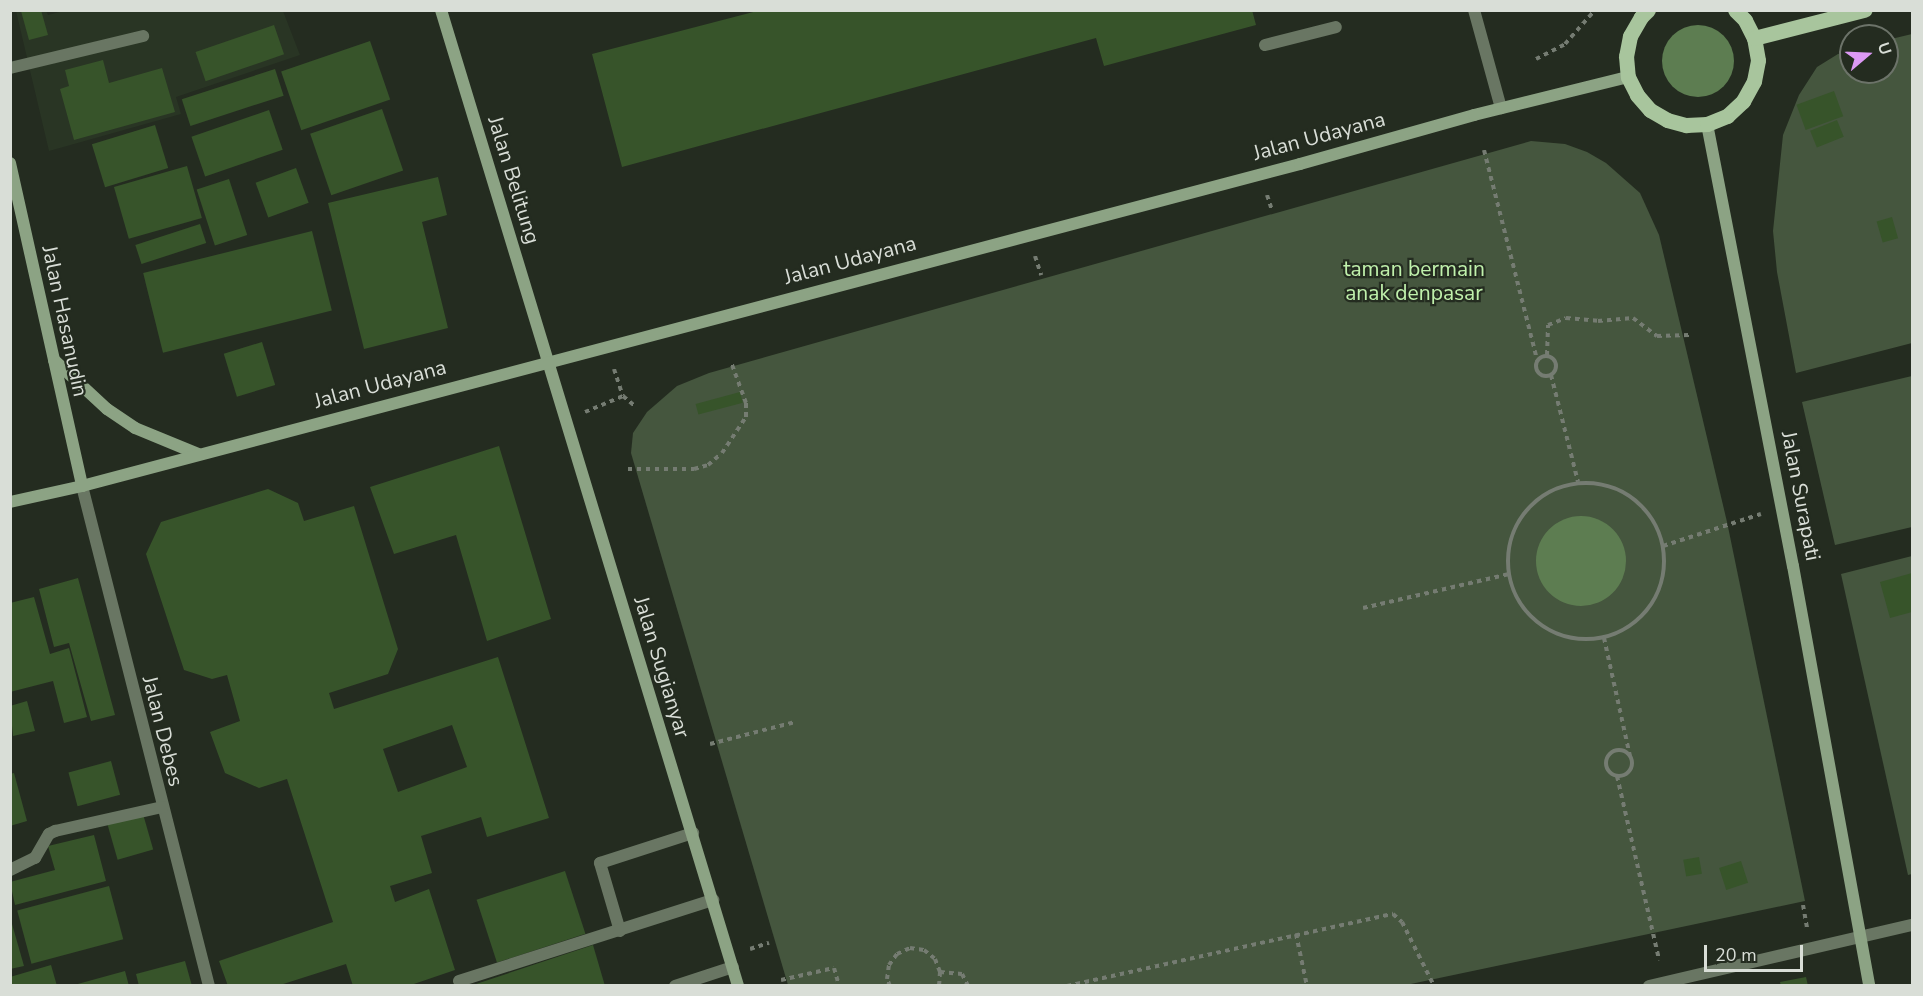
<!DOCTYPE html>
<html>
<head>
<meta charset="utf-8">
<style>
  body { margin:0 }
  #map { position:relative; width:1923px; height:996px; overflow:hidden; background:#242c20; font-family:"Nunito Sans",sans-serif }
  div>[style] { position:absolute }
  .built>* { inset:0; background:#293524 }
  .green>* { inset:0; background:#45563e }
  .water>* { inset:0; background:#5d7d51 }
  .round { border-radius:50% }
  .building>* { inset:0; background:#37542a; transform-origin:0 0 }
  .path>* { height:4px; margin-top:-2px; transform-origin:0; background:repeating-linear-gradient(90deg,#757c72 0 4.5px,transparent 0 9px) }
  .path>.ring { margin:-2px; padding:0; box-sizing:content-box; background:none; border:4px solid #757c72; border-radius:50% }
  .lane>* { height:12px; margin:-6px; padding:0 6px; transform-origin:6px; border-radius:6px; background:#697663 }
  .street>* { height:12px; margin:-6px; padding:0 6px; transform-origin:6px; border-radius:6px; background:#697663 }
  .secondary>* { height:12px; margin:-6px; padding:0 6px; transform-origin:6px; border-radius:6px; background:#8ca384 }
  .primary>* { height:15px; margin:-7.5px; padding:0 7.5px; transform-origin:7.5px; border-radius:7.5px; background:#a8c59d }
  span { translate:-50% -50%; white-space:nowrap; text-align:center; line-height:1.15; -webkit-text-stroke:4.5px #242c20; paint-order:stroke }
  .street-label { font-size:21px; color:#d9ded7 }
  .park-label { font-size:21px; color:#c0f1ac }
  .frame { position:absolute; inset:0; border:12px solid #d9ded7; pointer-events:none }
  .north { position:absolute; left:1839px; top:24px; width:60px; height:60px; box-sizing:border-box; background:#242c20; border:2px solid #6c7369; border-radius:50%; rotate:71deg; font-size:16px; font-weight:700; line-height:24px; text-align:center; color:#d9ded7 }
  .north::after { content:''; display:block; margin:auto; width:21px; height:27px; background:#dc99f4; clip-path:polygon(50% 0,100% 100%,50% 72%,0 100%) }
  .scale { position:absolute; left:1704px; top:945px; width:99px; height:27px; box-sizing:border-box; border:3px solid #d9ded7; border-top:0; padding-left:8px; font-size:18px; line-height:21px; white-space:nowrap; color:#d9ded7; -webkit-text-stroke:4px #242c20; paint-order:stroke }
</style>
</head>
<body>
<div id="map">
  <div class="built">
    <i style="clip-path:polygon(67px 10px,283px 11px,300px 55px,176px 97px,181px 114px,49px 151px,16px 11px,46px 11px,48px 15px)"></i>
  </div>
  <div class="green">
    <i style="clip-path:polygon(1912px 34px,1912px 343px,1796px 373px,1777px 272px,1773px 231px,1783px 135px,1799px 95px,1817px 67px,1838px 54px,1851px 50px,1851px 72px,1887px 72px,1887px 40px)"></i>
    <i style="clip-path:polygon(1531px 141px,1565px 144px,1587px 152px,1606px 163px,1640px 193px,1659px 235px,1727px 522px,1805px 901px,1406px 985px,788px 985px,631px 453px,633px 433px,647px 412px,677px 386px,709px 373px)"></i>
    <i style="clip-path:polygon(1912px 376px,1912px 527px,1835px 545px,1802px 402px)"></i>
    <i style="clip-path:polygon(1912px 556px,1912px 874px,1908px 875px,1841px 574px)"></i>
  </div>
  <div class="water">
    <i class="round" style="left:1662px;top:25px;width:72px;height:72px"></i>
    <i class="round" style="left:1536px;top:516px;width:90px;height:90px"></i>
  </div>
  <div class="building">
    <i style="clip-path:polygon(41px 10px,48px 35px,29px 40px,21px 11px)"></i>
    <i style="clip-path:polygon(761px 10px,1252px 10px,1256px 25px,1104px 66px,1096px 38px,622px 167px,592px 54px)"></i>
    <i style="left:274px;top:25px;width:31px;height:83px;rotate:71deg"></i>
    <i style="left:370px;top:41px;width:62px;height:94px;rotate:71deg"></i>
    <i style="clip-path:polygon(103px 60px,109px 83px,162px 68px,175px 112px,74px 140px,60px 89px,69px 86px,65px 70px)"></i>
    <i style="left:275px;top:69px;width:28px;height:98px;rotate:72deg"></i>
    <i style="left:1834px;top:91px;width:27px;height:40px;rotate:70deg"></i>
    <i style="left:382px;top:109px;width:65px;height:76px;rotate:71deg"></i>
    <i style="left:269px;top:110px;width:42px;height:82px;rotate:71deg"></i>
    <i style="left:1837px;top:120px;width:18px;height:29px;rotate:68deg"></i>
    <i style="left:155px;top:125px;width:45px;height:66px;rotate:73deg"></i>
    <i style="left:187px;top:166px;width:54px;height:76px;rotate:74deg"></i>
    <i style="left:296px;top:168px;width:37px;height:43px;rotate:70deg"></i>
    <i style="clip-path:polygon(438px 177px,447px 215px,422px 222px,448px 328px,364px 349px,328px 203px)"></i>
    <i style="left:229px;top:179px;width:59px;height:34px;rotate:72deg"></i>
    <i style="left:1892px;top:217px;width:22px;height:16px;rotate:74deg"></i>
    <i style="left:200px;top:224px;width:20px;height:68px;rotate:72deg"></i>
    <i style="left:312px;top:231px;width:82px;height:174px;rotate:76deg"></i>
    <i style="left:262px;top:342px;width:45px;height:40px;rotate:73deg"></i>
    <i style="left:740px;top:392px;width:11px;height:46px;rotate:75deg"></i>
    <i style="clip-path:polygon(499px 446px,551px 619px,487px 641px,456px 535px,394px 554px,370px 487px)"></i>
    <i style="clip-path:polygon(evenodd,268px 489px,298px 503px,304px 521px,354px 506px,398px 649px,388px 674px,329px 693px,334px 709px,498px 657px,549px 818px,487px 837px,481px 817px,421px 836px,432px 873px,390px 886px,395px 902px,429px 889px,455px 970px,408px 986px,353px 986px,346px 964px,277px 986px,228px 986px,219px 961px,333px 922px,287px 779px,259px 788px,225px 773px,210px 732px,240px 721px,227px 675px,212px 679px,184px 670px,146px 554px,161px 522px,268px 489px,452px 725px,467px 767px,398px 792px,383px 749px,452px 725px)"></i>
    <i style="clip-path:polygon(1912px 573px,1912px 612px,1890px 618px,1880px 582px)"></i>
    <i style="clip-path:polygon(78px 578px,115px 715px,91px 721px,69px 643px,54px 647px,39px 589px)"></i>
    <i style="clip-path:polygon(34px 597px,50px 654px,69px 648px,87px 717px,64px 723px,53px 681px,10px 692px,10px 603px)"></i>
    <i style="clip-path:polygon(27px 701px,35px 731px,13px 736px,10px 706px)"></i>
    <i style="left:111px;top:761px;width:35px;height:44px;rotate:75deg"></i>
    <i style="clip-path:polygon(14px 773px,27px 821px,10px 826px,10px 774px)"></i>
    <i style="left:143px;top:814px;width:37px;height:37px;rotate:74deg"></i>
    <i style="clip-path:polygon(94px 835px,106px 881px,15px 905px,10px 882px,55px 870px,48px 846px)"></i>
    <i style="left:1699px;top:857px;width:17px;height:16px;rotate:80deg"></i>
    <i style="left:1741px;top:861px;width:23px;height:23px;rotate:72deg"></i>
    <i style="left:565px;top:871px;width:66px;height:93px;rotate:72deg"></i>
    <i style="left:109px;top:886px;width:55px;height:95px;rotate:75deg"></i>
    <i style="clip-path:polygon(10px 917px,24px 966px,10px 969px)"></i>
    <i style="clip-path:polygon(593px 945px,605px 986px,473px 986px,473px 985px)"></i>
    <i style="clip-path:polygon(185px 961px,192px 986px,139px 986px,136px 974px)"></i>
    <i style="clip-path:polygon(51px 965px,57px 986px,10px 986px,10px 977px)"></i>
    <i style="clip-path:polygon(125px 971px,129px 986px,74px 986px,74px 985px)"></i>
    <i style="clip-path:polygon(1806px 977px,1808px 986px,1781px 986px,1780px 982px)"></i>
  </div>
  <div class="path">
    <i style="left:1536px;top:59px;width:33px;rotate:-27deg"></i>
    <i style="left:1565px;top:44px;width:45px;rotate:-48.6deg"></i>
    <i style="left:1484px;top:150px;width:217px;rotate:75.8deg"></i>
    <i style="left:1267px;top:195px;width:16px;rotate:72deg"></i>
    <i style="left:1035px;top:256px;width:20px;rotate:72deg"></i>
    <i style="left:1547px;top:355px;width:30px;rotate:-88deg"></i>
    <i style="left:1548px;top:325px;width:19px;rotate:-21deg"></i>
    <i style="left:1566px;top:318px;width:32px;rotate:5deg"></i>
    <i style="left:1598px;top:321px;width:35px;rotate:-5deg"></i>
    <i style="left:1633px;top:318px;width:30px;rotate:37deg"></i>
    <i style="left:1657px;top:336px;width:32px;rotate:-2deg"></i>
    <i class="ring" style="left:1536px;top:356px;width:16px;height:16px"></i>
    <i style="left:614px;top:369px;width:28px;rotate:72deg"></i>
    <i style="left:623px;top:396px;width:17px;rotate:40deg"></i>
    <i style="left:1551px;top:375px;width:110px;rotate:75.8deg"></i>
    <i style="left:585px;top:412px;width:41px;rotate:-22.8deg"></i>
    <i style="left:628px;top:469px;width:66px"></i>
    <i style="left:694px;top:469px;width:15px;rotate:-16deg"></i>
    <i style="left:708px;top:465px;width:18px;rotate:-41deg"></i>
    <i style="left:722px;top:453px;width:43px;rotate:-56.3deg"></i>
    <i style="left:746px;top:417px;width:14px;rotate:-90deg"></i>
    <i style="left:746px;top:403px;width:44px;rotate:-110.1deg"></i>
    <i class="ring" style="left:1508px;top:483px;width:152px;height:152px"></i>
    <i style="left:1663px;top:546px;width:103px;rotate:-18.1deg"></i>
    <i style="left:1363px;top:608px;width:150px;rotate:-13.1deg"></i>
    <i style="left:1604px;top:638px;width:121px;rotate:77.6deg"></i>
    <i style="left:710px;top:744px;width:88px;rotate:-14.5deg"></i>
    <i class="ring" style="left:1606px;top:750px;width:22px;height:22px"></i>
    <i style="left:1617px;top:776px;width:189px;rotate:77.1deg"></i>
    <i style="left:1803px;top:905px;width:23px;rotate:80deg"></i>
    <i style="left:1296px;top:934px;width:53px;rotate:78.1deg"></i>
    <i style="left:750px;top:949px;width:20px;rotate:-18deg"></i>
    <i style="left:940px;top:972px;width:22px;rotate:5deg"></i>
    <i style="left:962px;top:974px;width:13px;rotate:63deg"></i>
    <i style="left:781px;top:980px;width:54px;rotate:-12.8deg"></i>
    <i style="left:834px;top:968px;width:19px;rotate:74deg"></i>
    <i style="left:890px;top:986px;width:8px;rotate:-113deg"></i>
    <i style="left:887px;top:979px;width:14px;rotate:-82deg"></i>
    <i style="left:889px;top:965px;width:14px;rotate:-54deg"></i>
    <i style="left:897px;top:954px;width:14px;rotate:-25deg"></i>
    <i style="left:910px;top:948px;width:14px;rotate:8deg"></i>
    <i style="left:924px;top:950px;width:14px;rotate:39deg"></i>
    <i style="left:935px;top:959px;width:14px;rotate:69deg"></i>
    <i style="left:940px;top:972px;width:14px;rotate:94deg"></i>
    <i style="left:1067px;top:986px;width:334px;rotate:-12.5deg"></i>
    <i style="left:1393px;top:914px;width:12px;rotate:42deg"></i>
    <i style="left:1402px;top:922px;width:69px;rotate:63.4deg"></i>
  </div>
  <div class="lane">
    <i style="left:1474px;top:10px;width:102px;rotate:74.6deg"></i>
    <i style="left:1265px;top:45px;width:73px;rotate:-14.2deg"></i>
    <i style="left:10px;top:68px;width:137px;rotate:-13.5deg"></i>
    <i style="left:620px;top:931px;width:71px;rotate:-106.4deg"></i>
    <i style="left:600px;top:863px;width:98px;rotate:-17.9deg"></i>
    <i style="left:459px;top:981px;width:267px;rotate:-17.7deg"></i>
    <i style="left:675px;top:986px;width:61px;rotate:-18.1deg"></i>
  </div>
  <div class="street">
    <i style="left:82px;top:486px;width:516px;rotate:75.75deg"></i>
    <i style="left:10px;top:870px;width:28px;rotate:-26deg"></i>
    <i style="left:35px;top:858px;width:28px;rotate:-60deg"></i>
    <i style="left:49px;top:834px;width:7px;rotate:-27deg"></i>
    <i style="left:55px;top:831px;width:110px;rotate:-12.6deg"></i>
    <i style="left:1649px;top:986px;width:270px;rotate:-13.1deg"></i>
  </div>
  <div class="secondary">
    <i style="left:441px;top:10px;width:1020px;rotate:73.07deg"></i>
    <i style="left:1707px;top:124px;width:450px;rotate:79deg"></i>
    <i style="left:1793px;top:566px;width:427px;rotate:79.7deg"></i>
    <i style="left:10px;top:163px;width:331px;rotate:77.4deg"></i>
    <i style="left:54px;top:360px;width:72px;rotate:42.8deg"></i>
    <i style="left:107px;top:409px;width:34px;rotate:34deg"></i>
    <i style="left:135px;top:428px;width:68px;rotate:22.4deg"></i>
    <i style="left:10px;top:502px;width:74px;rotate:-12.5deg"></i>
    <i style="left:82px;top:486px;width:1260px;rotate:-14.81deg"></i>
    <i style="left:1300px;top:164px;width:181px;rotate:-15.7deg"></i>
    <i style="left:1474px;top:115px;width:159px;rotate:-13.9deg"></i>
  </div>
  <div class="primary">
    <i style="left:1648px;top:10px;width:10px;rotate:135deg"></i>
    <i style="left:1641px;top:17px;width:22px;rotate:120deg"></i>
    <i style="left:1630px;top:36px;width:20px;rotate:101deg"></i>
    <i style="left:1626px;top:56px;width:21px;rotate:85deg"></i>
    <i style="left:1628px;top:77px;width:20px;rotate:63deg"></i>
    <i style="left:1637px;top:95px;width:20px;rotate:49deg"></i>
    <i style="left:1650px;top:110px;width:20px;rotate:30deg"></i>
    <i style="left:1667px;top:120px;width:20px;rotate:15deg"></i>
    <i style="left:1686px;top:125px;width:21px;rotate:-3deg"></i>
    <i style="left:1707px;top:124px;width:22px;rotate:-22deg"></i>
    <i style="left:1727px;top:116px;width:22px;rotate:-43deg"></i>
    <i style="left:1743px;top:101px;width:23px;rotate:-61deg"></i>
    <i style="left:1754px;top:81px;width:21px;rotate:-79deg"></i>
    <i style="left:1758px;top:60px;width:22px;rotate:-100deg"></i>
    <i style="left:1754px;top:38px;width:20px;rotate:-117deg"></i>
    <i style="left:1745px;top:20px;width:14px;rotate:-135deg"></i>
    <i style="left:1754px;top:38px;width:114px;rotate:-14.3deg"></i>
  </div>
  <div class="street-label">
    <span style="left:1319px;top:136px;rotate:-15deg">Jalan Udayana</span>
    <span style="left:514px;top:180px;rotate:73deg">Jalan Belitung</span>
    <span style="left:850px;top:260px;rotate:-15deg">Jalan Udayana</span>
    <span style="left:65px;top:321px;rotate:78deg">Jalan Hasanudin</span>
    <span style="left:380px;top:384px;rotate:-15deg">Jalan Udayana</span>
    <span style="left:1801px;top:496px;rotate:79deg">Jalan Surapati</span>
    <span style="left:662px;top:667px;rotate:73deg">Jalan Sugianyar</span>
    <span style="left:163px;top:731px;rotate:76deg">Jalan Debes</span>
  </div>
  <div class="park-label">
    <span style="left:1414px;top:281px">taman bermain<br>anak denpasar</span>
  </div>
  <div class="frame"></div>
  <div class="north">U</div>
  <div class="scale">20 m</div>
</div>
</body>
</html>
